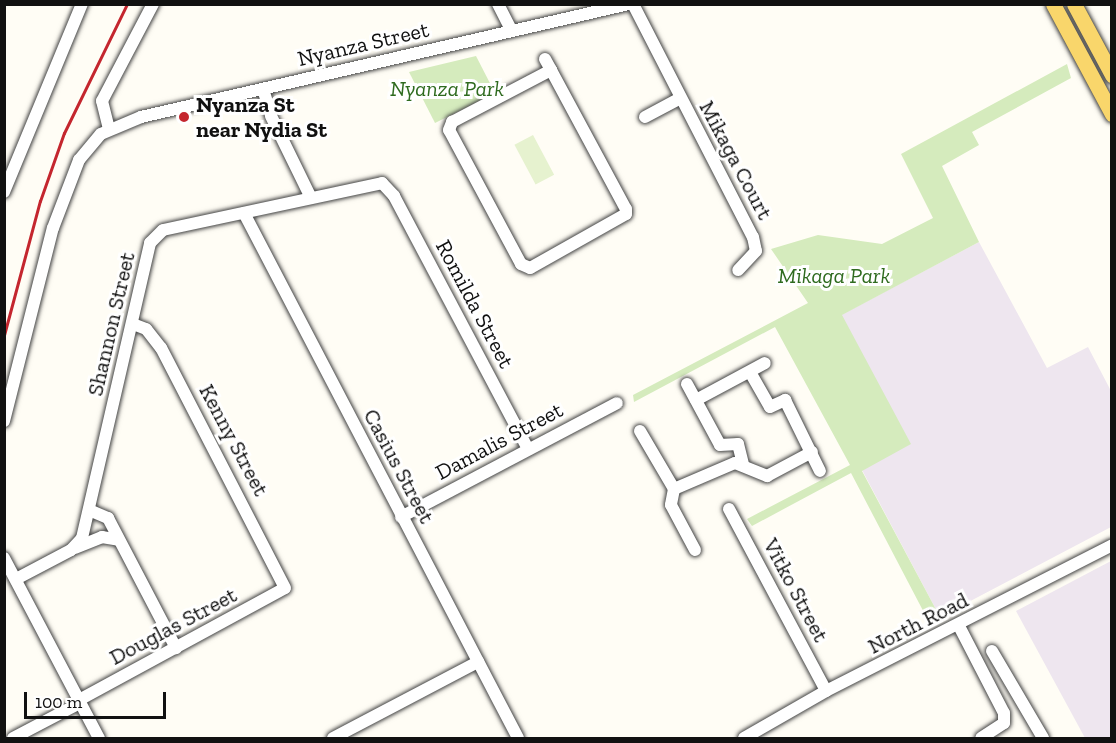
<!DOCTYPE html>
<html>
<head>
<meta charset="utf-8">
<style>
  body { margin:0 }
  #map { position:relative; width:1116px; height:743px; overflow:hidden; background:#fffdf5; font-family:"Zilla Slab",serif }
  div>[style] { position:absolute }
  .industrial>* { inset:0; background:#eee6ef }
  .green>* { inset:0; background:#d5ebbd }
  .pitch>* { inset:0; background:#e6f2cf; transform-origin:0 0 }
  .roads { filter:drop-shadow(0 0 2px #444) drop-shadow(0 0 2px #444) }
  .minor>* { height:12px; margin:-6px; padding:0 6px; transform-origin:6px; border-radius:6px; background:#fff }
  .major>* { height:15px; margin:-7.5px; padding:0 7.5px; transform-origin:7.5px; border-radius:7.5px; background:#f9d66b }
  .rail>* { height:3px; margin:-1.5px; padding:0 1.5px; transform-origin:1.5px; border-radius:1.5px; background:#c4262e }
  .dots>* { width:16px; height:16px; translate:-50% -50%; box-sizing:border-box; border:3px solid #fff; border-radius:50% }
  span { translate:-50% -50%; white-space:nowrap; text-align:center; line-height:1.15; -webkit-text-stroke:6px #fff; paint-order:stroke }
  .street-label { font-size:22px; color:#111 }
  .park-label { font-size:22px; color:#2f6b1f; font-style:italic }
  .poi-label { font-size:22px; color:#111; font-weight:700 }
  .left { translate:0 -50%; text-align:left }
  .frame { position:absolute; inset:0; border:6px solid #111; pointer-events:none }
  .scale { position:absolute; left:24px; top:692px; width:142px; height:27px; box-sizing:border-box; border:3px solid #111; border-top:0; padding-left:8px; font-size:18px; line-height:21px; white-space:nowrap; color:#111; -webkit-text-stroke:4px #fff; paint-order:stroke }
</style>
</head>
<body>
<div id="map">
  <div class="industrial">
    <i style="clip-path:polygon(979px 242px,1047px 368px,1088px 347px,1111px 391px,1111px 527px,940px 617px,862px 470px,841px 315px)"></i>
    <i style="clip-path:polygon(1111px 561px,1111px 738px,1085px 738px,1016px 611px)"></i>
  </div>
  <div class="green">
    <i style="clip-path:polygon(476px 56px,495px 93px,435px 123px,409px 72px)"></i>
    <i style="clip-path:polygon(1067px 64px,1071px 78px,972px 132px,979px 145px,942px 166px,979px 242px,842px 315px,911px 444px,862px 471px,940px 617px,930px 624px,851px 473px,752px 526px,747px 519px,850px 465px,775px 327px,634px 402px,633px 395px,808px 303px,771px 249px,818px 235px,882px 244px,933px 218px,901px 154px)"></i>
  </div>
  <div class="pitch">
    <i style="left:533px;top:135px;width:45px;height:21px;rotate:62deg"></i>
  </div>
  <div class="roads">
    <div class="minor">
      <i style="left:498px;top:4px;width:30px;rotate:63deg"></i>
      <i style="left:633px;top:4px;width:262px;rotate:62.8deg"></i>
      <i style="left:753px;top:237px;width:14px;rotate:78deg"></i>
      <i style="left:756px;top:251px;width:26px;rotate:133deg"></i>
      <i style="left:545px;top:59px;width:13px;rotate:61deg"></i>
      <i style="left:551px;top:70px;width:158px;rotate:61.7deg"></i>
      <i style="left:626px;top:209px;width:5px;rotate:90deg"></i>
      <i style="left:626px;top:214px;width:110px;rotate:150.6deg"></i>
      <i style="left:530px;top:268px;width:10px;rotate:-156deg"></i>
      <i style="left:521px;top:264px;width:152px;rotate:-118.2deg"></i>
      <i style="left:449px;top:130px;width:9px;rotate:-69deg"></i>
      <i style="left:452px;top:122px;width:112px;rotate:-27.7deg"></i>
      <i style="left:263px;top:89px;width:28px;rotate:73deg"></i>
      <i style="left:271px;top:116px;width:89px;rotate:64deg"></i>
      <i style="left:645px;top:117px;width:38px;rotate:-28deg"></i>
      <i style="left:109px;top:129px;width:29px;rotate:-104deg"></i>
      <i style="left:102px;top:101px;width:110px;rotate:-62.3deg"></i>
      <i style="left:4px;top:192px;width:204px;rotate:-67.5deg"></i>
      <i style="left:244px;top:213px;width:592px;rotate:62.44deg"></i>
      <i style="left:750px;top:372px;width:40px;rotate:60.3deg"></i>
      <i style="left:770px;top:407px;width:17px;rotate:-25deg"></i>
      <i style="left:785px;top:400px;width:79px;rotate:63.8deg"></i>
      <i style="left:687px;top:384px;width:69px;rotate:61.6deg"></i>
      <i style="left:720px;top:445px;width:18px;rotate:-3deg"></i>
      <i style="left:738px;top:444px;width:21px;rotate:76deg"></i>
      <i style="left:696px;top:400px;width:78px;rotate:-28.2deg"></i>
      <i style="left:4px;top:421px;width:199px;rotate:-75.8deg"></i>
      <i style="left:53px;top:228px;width:73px;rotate:-69.1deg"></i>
      <i style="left:79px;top:160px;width:34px;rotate:-50deg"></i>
      <i style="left:101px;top:134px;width:43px;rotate:-23deg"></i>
      <i style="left:141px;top:117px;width:501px;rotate:-13.04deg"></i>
      <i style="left:640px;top:431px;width:67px;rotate:59.6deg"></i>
      <i style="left:674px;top:489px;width:66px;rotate:-23.1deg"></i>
      <i style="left:735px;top:463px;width:35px;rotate:22deg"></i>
      <i style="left:767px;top:476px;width:51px;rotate:-28.1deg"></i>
      <i style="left:674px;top:489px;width:16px;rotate:101deg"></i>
      <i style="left:671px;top:505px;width:51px;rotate:61.9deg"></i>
      <i style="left:729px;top:509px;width:206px;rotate:61.9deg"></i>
      <i style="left:89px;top:510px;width:21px;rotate:23deg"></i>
      <i style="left:108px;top:518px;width:147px;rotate:62.4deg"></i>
      <i style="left:401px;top:517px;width:244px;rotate:-27.8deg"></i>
      <i style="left:75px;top:548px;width:29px;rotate:-22deg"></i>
      <i style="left:102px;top:537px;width:17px;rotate:10deg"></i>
      <i style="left:4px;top:558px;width:204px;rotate:62.2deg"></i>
      <i style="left:16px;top:579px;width:62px;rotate:-27.8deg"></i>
      <i style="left:71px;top:550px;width:16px;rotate:-47deg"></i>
      <i style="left:82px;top:538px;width:303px;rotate:-77deg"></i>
      <i style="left:150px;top:243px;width:18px;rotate:-45deg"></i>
      <i style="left:163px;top:230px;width:224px;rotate:-12.1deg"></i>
      <i style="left:382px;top:183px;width:18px;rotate:47deg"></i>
      <i style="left:394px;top:196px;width:286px;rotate:62.1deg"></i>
      <i style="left:959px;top:626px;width:98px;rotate:62.7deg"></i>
      <i style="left:1004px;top:713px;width:10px;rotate:90deg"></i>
      <i style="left:1004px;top:723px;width:27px;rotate:147deg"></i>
      <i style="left:992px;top:651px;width:101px;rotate:59.6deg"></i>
      <i style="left:79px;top:700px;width:234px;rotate:-28.5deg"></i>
      <i style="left:285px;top:588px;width:270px;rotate:-117.3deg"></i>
      <i style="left:161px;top:348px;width:24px;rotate:-128deg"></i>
      <i style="left:146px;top:329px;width:14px;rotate:-159deg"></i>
      <i style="left:13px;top:738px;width:76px;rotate:-27.6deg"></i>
      <i style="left:333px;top:738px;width:164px;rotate:-27.7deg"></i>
      <i style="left:744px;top:738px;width:95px;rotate:-29.8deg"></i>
      <i style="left:826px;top:691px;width:321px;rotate:-27deg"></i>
    </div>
    <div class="major">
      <i style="left:1053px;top:4px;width:125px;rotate:61.8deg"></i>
      <i style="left:1074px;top:4px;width:81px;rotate:61.8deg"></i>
    </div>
  </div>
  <div class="rail">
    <i style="left:4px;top:335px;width:139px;rotate:-75deg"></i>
    <i style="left:40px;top:201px;width:72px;rotate:-70.6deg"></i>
    <i style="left:64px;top:133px;width:144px;rotate:-64deg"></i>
  </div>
  <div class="dots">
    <i style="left:184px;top:117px;background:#c4262e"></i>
  </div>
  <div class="street-label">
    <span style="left:363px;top:44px;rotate:-13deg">Nyanza Street</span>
    <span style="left:736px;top:160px;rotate:62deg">Mikaga Court</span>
    <span style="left:475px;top:304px;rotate:62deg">Romilda Street</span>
    <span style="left:111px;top:324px;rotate:-77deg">Shannon Street</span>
    <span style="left:234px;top:440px;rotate:62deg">Kenny Street</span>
    <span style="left:499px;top:441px;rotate:-28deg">Damalis Street</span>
    <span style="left:399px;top:466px;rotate:62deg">Casius Street</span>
    <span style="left:796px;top:590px;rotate:62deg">Vitko Street</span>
    <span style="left:918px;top:623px;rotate:-27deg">North Road</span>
    <span style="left:173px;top:626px;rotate:-28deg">Douglas Street</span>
  </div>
  <div class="park-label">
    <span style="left:447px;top:89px">Nyanza Park</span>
    <span style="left:834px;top:276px">Mikaga Park</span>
  </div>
  <div class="poi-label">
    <span class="left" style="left:196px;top:117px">Nyanza St<br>near Nydia St</span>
  </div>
  <div class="frame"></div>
  <div class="scale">100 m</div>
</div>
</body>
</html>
